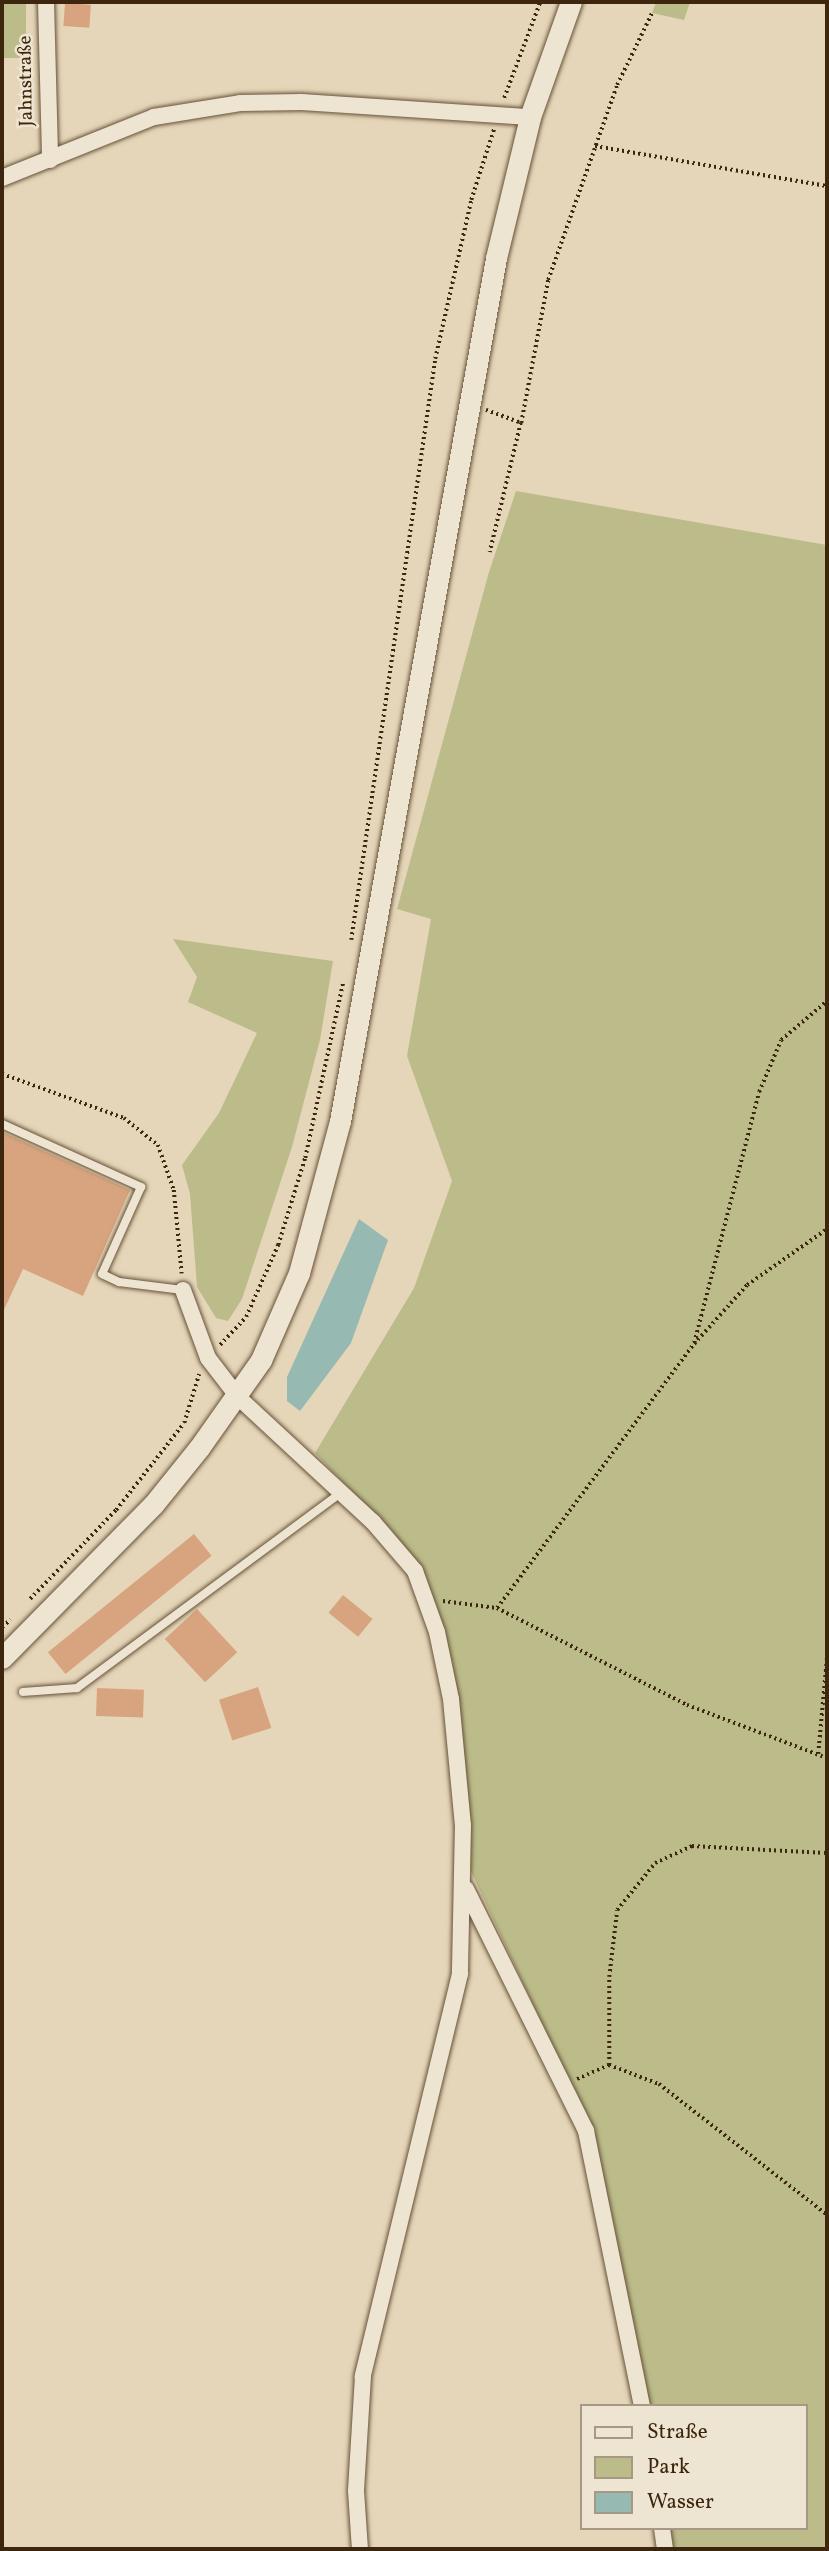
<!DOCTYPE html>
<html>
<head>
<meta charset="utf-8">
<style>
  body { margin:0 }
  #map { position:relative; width:829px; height:2551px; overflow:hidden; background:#e5d6b9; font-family:Vollkorn,serif }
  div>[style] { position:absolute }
  .green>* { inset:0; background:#bcbc8a; transform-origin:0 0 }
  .water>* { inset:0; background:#96b9b2 }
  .building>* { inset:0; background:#d8a47f; transform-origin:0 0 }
  .path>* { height:3.5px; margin-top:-1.75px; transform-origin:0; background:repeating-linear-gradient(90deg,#3d260d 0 2px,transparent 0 5.5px) }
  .roads { filter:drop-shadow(0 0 2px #675238) drop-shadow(0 0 2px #675238) }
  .lane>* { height:8px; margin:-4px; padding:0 4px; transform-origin:4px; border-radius:4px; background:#eee4d2 }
  .street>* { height:16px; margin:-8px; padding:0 8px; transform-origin:8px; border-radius:8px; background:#eee4d2 }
  .secondary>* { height:21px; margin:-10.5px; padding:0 10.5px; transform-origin:10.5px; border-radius:10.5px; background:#eee4d2 }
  span { translate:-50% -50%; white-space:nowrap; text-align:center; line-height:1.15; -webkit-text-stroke:5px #eee4d2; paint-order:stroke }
  .street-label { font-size:19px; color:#3d260d }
  .frame { position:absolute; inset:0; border:4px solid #3d260d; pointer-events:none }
  .legend { position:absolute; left:580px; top:2404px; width:228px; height:126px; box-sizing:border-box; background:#eee4d2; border:2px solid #a79883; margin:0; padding:9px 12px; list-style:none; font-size:21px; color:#3d260d }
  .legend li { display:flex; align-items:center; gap:14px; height:35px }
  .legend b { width:35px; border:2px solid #a79883 }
</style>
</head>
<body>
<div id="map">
  <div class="green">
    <i style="left:2px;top:2px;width:24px;height:56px"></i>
    <i style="clip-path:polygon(656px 2px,690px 2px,684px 20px,652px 13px)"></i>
    <i style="clip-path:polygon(516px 491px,827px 545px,827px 2549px,669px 2549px,666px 2528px,806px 2528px,806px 2406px,647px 2406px,590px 2127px,469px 1867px,442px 1627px,394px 1535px,315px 1453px,414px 1288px,452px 1181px,407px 1056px,431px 919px,397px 909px,489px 572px)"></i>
    <i style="clip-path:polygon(173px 939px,333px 961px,320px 1040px,292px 1147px,242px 1299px,228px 1321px,216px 1318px,197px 1287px,190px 1194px,182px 1165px,219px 1113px,257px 1033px,188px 1002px,197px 977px)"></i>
  </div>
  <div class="water">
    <i style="clip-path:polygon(359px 1219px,388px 1240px,351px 1343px,300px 1411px,287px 1401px,287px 1377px)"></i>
  </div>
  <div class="building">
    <i style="left:65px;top:3px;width:26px;height:23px;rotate:4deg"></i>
    <i style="clip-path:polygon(2px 1132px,130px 1190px,83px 1296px,23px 1269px,2px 1314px)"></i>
    <i style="left:194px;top:1534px;width:28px;height:188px;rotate:51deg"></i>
    <i style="left:343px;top:1595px;width:38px;height:23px;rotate:39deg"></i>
    <i style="left:197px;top:1609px;width:59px;height:44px;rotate:47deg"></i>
    <i style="left:258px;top:1687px;width:43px;height:41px;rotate:72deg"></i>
    <i style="left:97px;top:1688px;width:47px;height:28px;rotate:2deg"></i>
  </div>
  <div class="path">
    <i style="left:504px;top:98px;width:103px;rotate:-69.4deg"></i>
    <i style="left:595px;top:146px;width:235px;rotate:9.8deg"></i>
    <i style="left:486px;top:410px;width:37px;rotate:20deg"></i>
    <i style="left:521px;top:423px;width:133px;rotate:103.5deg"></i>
    <i style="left:521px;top:423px;width:146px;rotate:-79.3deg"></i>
    <i style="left:548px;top:280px;width:207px;rotate:-70.5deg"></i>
    <i style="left:617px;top:85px;width:80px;rotate:-64.1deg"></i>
    <i style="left:351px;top:940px;width:587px;rotate:-81.77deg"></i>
    <i style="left:435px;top:359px;width:163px;rotate:-77.2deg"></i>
    <i style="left:471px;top:200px;width:75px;rotate:-72.1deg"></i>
    <i style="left:2px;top:1074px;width:130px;rotate:19.8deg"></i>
    <i style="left:124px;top:1118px;width:43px;rotate:38.5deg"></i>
    <i style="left:158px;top:1145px;width:48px;rotate:70.4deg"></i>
    <i style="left:174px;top:1190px;width:84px;rotate:84.6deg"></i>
    <i style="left:694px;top:1343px;width:259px;rotate:-75.5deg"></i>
    <i style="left:759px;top:1092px;width:56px;rotate:-67.1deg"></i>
    <i style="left:781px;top:1040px;width:60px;rotate:-40.3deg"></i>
    <i style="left:220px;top:1345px;width:38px;rotate:-47deg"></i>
    <i style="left:246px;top:1317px;width:79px;rotate:-66deg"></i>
    <i style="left:278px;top:1245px;width:91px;rotate:-72.8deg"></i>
    <i style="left:305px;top:1158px;width:180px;rotate:-77.8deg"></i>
    <i style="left:30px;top:1599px;width:124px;rotate:-46deg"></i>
    <i style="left:116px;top:1510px;width:110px;rotate:-52deg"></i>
    <i style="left:184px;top:1423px;width:51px;rotate:-73deg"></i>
    <i style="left:443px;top:1601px;width:54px;rotate:7.4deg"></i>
    <i style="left:497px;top:1608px;width:213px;rotate:27deg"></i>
    <i style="left:687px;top:1705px;width:150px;rotate:20.7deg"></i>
    <i style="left:497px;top:1608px;width:329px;rotate:-53.3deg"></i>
    <i style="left:694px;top:1344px;width:79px;rotate:-48.1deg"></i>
    <i style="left:747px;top:1285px;width:98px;rotate:-35deg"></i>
    <i style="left:2px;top:1627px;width:11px;rotate:-41deg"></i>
    <i style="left:818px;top:1754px;width:98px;rotate:-84.8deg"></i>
    <i style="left:609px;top:2065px;width:88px;rotate:-90deg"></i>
    <i style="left:609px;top:1977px;width:67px;rotate:-83.2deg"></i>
    <i style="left:617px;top:1910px;width:60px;rotate:-51deg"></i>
    <i style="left:655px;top:1863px;width:41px;rotate:-24.7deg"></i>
    <i style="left:692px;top:1846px;width:135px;rotate:3deg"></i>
    <i style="left:577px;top:2079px;width:35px;rotate:-24deg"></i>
    <i style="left:609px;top:2065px;width:53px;rotate:20.8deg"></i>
    <i style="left:659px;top:2084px;width:213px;rotate:37.9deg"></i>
  </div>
  <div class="roads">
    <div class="lane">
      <i style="left:2px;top:1124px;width:153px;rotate:24.4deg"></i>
      <i style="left:141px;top:1187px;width:95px;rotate:114.1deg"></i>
      <i style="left:102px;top:1274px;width:19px;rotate:25deg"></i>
      <i style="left:119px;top:1282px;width:64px;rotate:7.1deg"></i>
      <i style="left:23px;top:1692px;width:54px;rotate:-4.2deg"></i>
      <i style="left:77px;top:1688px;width:330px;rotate:-36.5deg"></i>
    </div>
    <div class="street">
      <i style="left:46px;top:2px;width:158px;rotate:88.5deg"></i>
      <i style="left:2px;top:178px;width:164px;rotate:-21.9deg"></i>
      <i style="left:154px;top:117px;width:87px;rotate:-9.2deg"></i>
      <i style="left:240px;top:103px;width:62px;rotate:-0.9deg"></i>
      <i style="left:302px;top:102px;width:228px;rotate:3.8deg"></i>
      <i style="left:183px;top:1290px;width:72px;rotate:69.8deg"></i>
      <i style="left:208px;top:1358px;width:49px;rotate:52.4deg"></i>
      <i style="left:238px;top:1397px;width:184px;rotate:42.8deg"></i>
      <i style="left:373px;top:1522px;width:65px;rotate:49.4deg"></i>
      <i style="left:415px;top:1571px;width:65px;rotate:70.2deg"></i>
      <i style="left:437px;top:1632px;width:68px;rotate:78.2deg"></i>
      <i style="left:451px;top:1699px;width:127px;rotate:84.6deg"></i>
      <i style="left:463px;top:1825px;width:149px;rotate:91.2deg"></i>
      <i style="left:460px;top:1974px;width:414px;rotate:103.6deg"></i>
      <i style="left:363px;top:2376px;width:115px;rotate:93.5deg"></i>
      <i style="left:356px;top:2491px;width:58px;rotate:86.1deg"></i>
      <i style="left:466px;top:1889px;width:270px;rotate:63.6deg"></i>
      <i style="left:586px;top:2131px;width:281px;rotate:78.5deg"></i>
      <i style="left:662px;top:2528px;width:21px;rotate:82deg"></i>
    </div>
    <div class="secondary">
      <i style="left:2px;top:1658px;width:215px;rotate:-45.4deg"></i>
      <i style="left:153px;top:1505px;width:73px;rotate:-51.1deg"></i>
      <i style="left:199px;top:1448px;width:108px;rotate:-54.8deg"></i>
      <i style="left:261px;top:1360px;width:95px;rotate:-66.4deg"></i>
      <i style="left:299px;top:1273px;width:157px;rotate:-74.9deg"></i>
      <i style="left:340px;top:1121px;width:877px;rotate:-79.75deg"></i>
      <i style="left:496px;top:258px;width:145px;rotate:-76.4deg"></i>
      <i style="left:530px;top:117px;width:122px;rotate:-70.4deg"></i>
    </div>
  </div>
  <div class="street-label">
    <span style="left:27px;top:81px;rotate:-91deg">Jahnstraße</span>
  </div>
  <div class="frame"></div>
  <ul class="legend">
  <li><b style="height:9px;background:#eee4d2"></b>Straße</li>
  <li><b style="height:19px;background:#bcbc8a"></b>Park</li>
  <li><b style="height:19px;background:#96b9b2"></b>Wasser</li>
  </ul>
</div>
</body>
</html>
